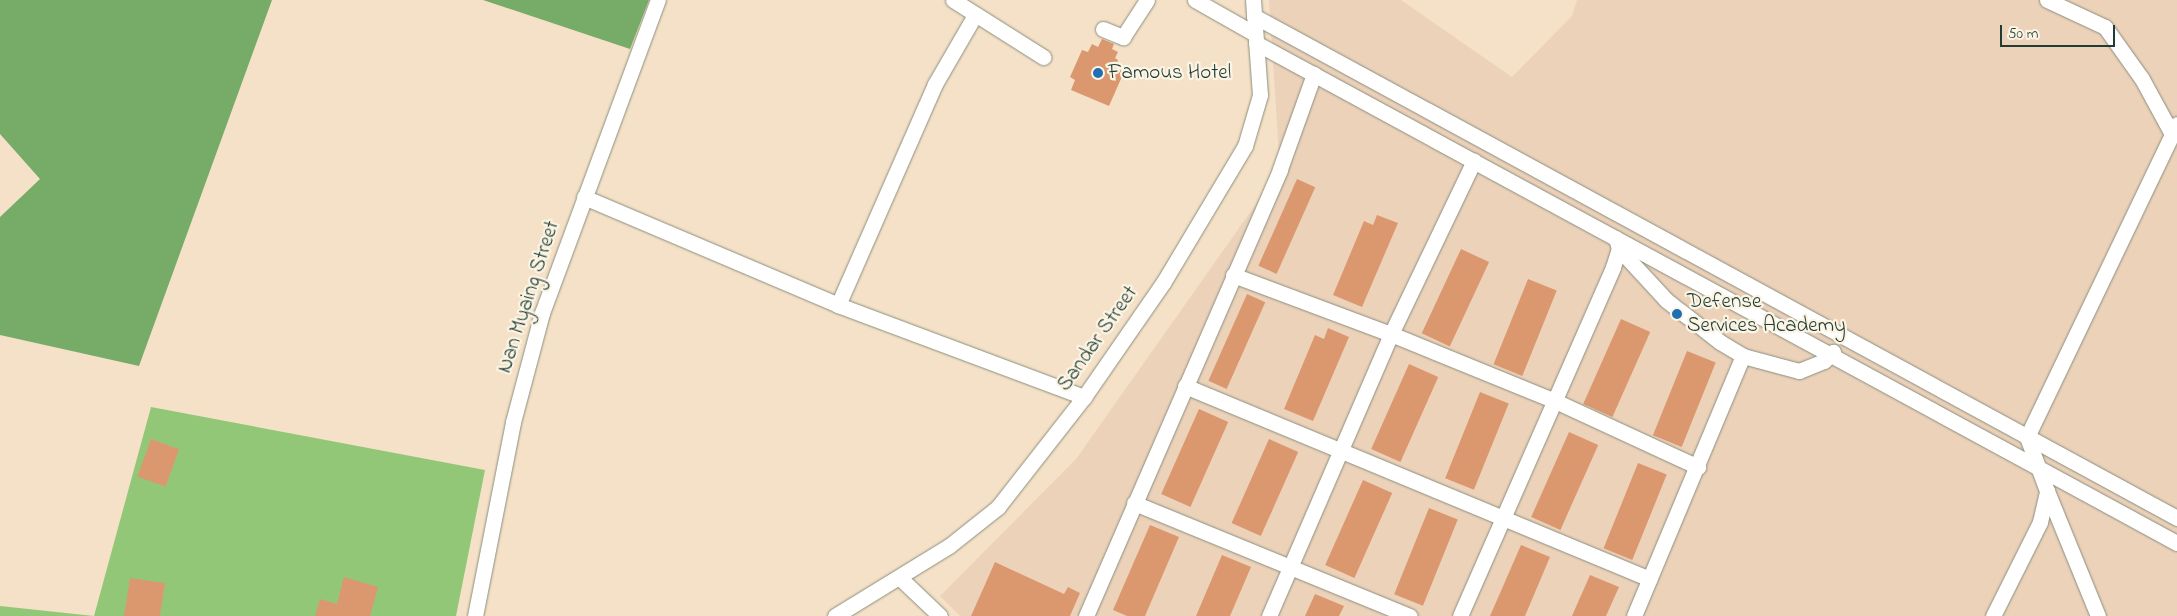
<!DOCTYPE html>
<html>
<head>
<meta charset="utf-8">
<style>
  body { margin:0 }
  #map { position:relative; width:2177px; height:616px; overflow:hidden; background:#f5e1c7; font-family:"Indie Flower",sans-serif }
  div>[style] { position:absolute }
  .built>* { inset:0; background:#edd2ba }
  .green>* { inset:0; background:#93c778 }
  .forest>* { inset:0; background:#76ac68 }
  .building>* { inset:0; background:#db986f; transform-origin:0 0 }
  .roads { filter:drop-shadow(0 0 1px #8a8f7e) drop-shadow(0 0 1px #8a8f7e) }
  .minor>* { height:15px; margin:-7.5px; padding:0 7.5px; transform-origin:7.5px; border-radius:7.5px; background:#fff }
  .dots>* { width:14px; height:14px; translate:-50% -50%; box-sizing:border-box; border:2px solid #fcf5e5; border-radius:50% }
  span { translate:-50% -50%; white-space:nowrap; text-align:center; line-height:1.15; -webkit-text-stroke:4.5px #fcf5e5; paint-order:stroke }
  .poi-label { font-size:21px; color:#1f3d34 }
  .left { translate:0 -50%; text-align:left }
  .street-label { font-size:21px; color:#1f3d34 }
  .scale { position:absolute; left:2000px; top:25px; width:115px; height:22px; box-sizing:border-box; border:2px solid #1f3d34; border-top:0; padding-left:6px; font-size:15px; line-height:18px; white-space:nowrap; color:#1f3d34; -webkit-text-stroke:4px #fcf5e5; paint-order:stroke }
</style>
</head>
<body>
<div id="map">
  <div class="built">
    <i style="clip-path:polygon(1269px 0,1401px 0,1512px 77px,1572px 16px,1577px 0,2177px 0,2177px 616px,960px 616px,940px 596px,1076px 459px,1280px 170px)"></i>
  </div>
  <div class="green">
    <i style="clip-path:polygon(151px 407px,485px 470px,456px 616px,0 616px,0 606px,94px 616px)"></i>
  </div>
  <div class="forest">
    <i style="clip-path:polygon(0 0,272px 0,139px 366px,0 335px,0 217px,40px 179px,0 134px)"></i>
    <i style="clip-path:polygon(483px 0,649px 0,630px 49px)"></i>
  </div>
  <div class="building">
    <i style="clip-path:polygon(1102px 39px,1114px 44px,1112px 49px,1118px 52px,1115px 58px,1118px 60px,1115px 68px,1124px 72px,1109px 106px,1071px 90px,1075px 80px,1070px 77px,1082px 50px,1088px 52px,1092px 44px,1098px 47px)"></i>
    <i style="left:1297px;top:179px;width:20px;height:95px;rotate:24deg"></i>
    <i style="clip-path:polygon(1377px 215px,1398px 223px,1362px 307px,1333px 295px,1364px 221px,1373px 225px)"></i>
    <i style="left:1461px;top:249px;width:31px;height:93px;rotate:25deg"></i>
    <i style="left:1528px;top:279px;width:31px;height:92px;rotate:22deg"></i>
    <i style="left:1247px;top:294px;width:20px;height:95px;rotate:24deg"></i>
    <i style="left:1621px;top:319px;width:32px;height:93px;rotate:24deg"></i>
    <i style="clip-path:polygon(1328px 328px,1349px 337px,1313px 421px,1284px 409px,1315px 335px,1324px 339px)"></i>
    <i style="left:1687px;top:351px;width:31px;height:91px;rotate:22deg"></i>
    <i style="left:1409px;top:364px;width:32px;height:93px;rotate:24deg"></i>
    <i style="left:1480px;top:392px;width:31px;height:93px;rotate:22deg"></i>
    <i style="left:1199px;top:409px;width:32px;height:93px;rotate:24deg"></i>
    <i style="left:1569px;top:432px;width:32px;height:93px;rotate:24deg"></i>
    <i style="left:151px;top:439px;width:30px;height:40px;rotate:20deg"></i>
    <i style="left:1269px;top:439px;width:32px;height:92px;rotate:24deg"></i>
    <i style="left:1638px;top:463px;width:31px;height:92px;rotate:22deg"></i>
    <i style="left:1363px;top:480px;width:32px;height:93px;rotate:24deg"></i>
    <i style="left:1429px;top:508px;width:31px;height:93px;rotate:22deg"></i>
    <i style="clip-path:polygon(1150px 525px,1179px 537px,1145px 616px,1127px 616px,1113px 610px)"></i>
    <i style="clip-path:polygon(1521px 545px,1550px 557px,1525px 616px,1490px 616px)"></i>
    <i style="clip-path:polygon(1222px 555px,1251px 567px,1230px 616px,1196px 616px)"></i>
    <i style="clip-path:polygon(995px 562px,1064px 594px,1068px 587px,1080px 593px,1070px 616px,971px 616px)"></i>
    <i style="clip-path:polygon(1590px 575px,1619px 587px,1606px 616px,1572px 616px)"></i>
    <i style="clip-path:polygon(344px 577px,378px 587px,370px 616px,315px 616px,320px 599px,337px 604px)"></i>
    <i style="clip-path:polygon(130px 578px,165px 583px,160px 616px,124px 616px)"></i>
    <i style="clip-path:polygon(1315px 594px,1344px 606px,1339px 616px,1305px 616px)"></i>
  </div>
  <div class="roads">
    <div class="minor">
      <i style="left:953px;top:0;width:107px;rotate:32.3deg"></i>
      <i style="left:1195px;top:0;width:69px;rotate:29.5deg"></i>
      <i style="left:2047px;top:0;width:64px;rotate:25deg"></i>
      <i style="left:2105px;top:27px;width:64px;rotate:54.6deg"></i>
      <i style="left:2142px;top:79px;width:63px;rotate:61.4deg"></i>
      <i style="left:1254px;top:16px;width:1051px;rotate:28.54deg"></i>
      <i style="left:1103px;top:29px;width:22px;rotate:22deg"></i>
      <i style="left:1123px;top:37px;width:44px;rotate:-57deg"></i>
      <i style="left:1256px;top:43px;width:1048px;rotate:28.5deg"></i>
      <i style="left:584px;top:197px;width:276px;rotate:23deg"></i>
      <i style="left:838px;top:305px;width:263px;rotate:20.5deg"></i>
      <i style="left:1619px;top:249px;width:69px;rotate:47.3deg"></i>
      <i style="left:1666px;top:300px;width:68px;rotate:37.9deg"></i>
      <i style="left:1720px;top:342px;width:27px;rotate:31deg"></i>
      <i style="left:1743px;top:356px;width:58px;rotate:15deg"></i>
      <i style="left:1799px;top:371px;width:27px;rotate:-22deg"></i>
      <i style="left:1824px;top:361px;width:13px;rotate:-45deg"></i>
      <i style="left:1233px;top:275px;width:169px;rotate:20.5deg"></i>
      <i style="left:1391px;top:334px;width:175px;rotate:22.2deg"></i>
      <i style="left:1553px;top:400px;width:160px;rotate:24.8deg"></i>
      <i style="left:838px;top:305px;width:241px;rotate:-66.3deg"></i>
      <i style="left:935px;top:84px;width:80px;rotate:-59.9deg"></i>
      <i style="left:1185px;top:386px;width:503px;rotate:22.54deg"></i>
      <i style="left:2047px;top:491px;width:135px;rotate:67.8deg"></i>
      <i style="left:1134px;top:503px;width:298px;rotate:22.3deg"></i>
      <i style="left:900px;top:578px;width:55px;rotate:43.5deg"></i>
      <i style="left:475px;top:616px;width:198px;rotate:-78.9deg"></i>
      <i style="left:513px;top:422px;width:113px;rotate:-75.1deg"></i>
      <i style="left:542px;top:313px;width:334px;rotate:-69.7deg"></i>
      <i style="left:835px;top:616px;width:134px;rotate:-31.6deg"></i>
      <i style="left:949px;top:546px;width:63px;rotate:-38.5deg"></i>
      <i style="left:998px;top:507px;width:140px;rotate:-52deg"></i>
      <i style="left:1084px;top:397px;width:139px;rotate:-55.3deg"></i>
      <i style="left:1163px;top:283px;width:160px;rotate:-59.1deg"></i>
      <i style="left:1245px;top:146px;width:53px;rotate:-73.6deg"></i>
      <i style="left:1260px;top:95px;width:95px;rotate:-94.2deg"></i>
      <i style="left:1086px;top:616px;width:487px;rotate:-66.5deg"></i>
      <i style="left:1280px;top:169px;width:101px;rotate:-70.3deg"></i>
      <i style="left:1269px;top:616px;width:307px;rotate:-66.6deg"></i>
      <i style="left:1391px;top:334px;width:192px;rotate:-64.4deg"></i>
      <i style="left:1460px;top:616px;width:381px;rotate:-66.3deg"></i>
      <i style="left:1613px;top:267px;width:19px;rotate:-72deg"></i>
      <i style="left:1619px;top:249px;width:11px;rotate:-105deg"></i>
      <i style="left:1634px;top:616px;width:282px;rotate:-67.3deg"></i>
      <i style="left:1993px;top:616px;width:105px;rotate:-63.4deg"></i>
      <i style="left:2040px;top:522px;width:32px;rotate:-77deg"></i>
      <i style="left:2047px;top:491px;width:58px;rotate:-110.3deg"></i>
      <i style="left:2027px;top:437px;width:347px;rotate:-64.4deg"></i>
    </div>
  </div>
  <div class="dots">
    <i style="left:1098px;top:73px;background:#1f6fb2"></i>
    <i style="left:1677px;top:314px;background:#1f6fb2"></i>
  </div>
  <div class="poi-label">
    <span class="left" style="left:1108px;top:73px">Famous Hotel</span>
    <span class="left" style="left:1687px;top:314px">Defense<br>Services Academy</span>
  </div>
  <div class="street-label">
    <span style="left:529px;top:297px;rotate:-72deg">Nan Myaing Street</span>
    <span style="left:1098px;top:339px;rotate:-55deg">Sandar Street</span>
  </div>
  <div class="scale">50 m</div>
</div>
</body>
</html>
